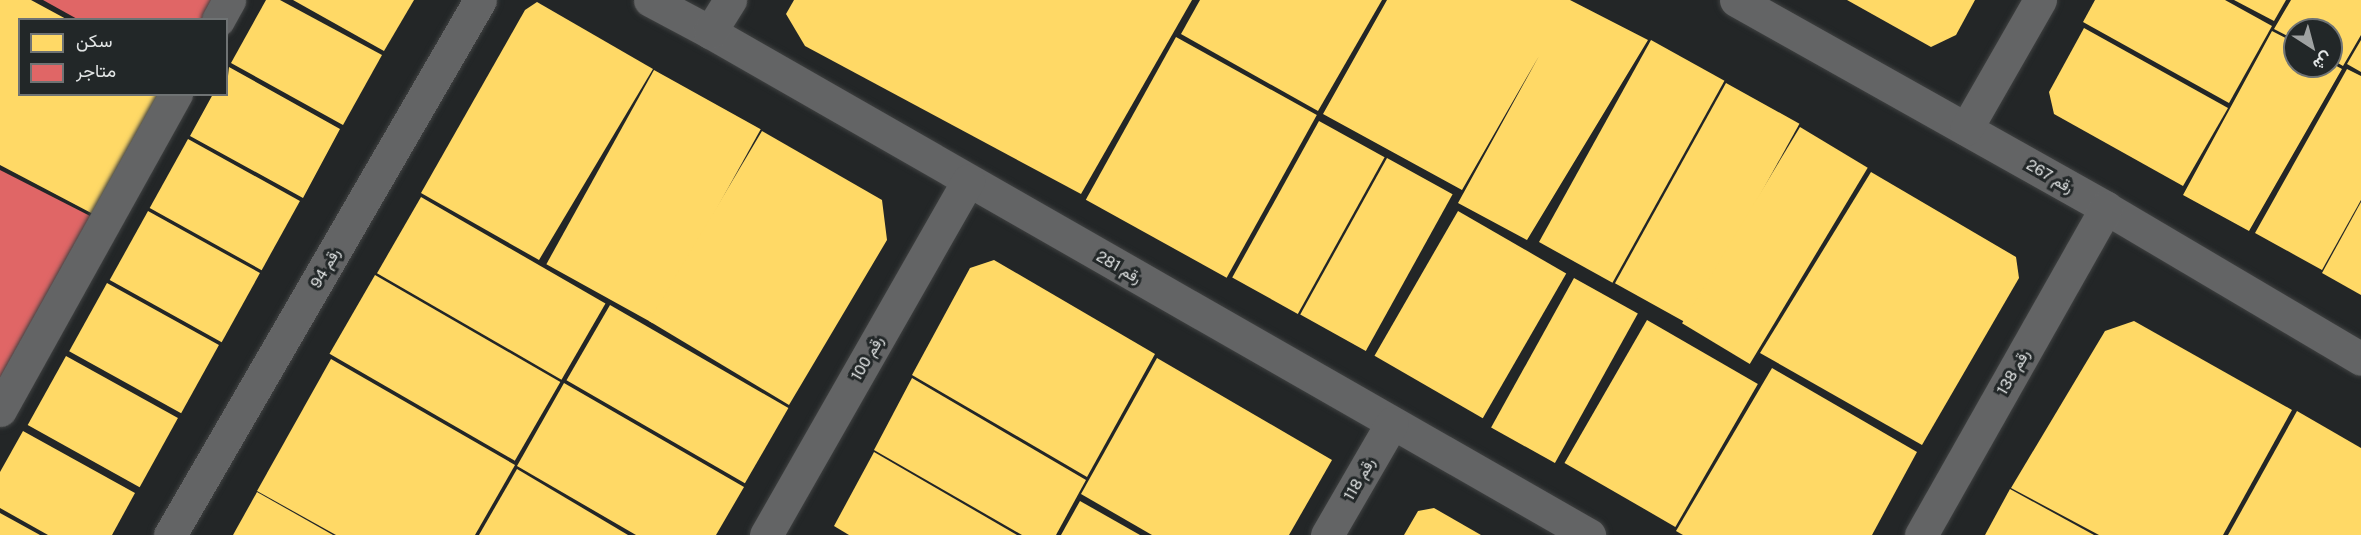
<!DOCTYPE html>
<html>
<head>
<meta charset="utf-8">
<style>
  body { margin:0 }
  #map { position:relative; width:2361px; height:535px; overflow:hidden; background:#232627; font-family:"Public Sans",Vazirmatn,sans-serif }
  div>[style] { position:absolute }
  .homes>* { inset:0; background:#ffd966; transform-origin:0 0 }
  .shops>* { inset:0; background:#e06666 }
  .roads { filter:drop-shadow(0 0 2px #3f4141) drop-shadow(0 0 2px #3f4141) }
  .street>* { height:33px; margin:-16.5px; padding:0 16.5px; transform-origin:16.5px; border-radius:16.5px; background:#636465 }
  span { translate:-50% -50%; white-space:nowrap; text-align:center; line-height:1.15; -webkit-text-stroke:6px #222728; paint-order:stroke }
  .street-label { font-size:15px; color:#e2e5e5 }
  .legend { position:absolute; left:18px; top:18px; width:210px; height:78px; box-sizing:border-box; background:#222728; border:2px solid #6f7374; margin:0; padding:8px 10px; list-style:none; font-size:18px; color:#e2e5e5 }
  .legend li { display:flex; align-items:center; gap:12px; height:30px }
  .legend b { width:30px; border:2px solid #6f7374 }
  .north { position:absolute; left:2283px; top:18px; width:60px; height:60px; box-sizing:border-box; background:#222728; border:2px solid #6f7374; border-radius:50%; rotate:144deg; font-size:16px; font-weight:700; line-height:24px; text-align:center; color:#e2e5e5 }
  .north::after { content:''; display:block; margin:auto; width:21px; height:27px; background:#9fa2a2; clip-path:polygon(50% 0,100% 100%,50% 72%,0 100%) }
</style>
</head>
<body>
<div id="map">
  <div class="homes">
    <i style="clip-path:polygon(0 0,31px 0,68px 20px,20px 20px,20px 94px,164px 94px,95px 215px,0 165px)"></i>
    <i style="clip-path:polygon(266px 0,280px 0,382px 55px,343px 125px,231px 63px)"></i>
    <i style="clip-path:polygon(293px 0,414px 0,384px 51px)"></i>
    <i style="clip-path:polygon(794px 0,1192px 0,1081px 194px,805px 46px,786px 14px)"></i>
    <i style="clip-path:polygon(1200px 0,1382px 0,1318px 111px,1181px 34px)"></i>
    <i style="clip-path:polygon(1387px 0,1570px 0,1648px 40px,1527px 240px,1458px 203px,1539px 56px,1462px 190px,1323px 114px)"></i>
    <i style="clip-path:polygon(1847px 0,1975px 0,1956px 35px,1931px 47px)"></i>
    <i style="clip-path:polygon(2095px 0,2225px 0,2272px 26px,2229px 103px,2083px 22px)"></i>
    <i style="clip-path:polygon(2234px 0,2286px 0,2274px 21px)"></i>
    <i style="clip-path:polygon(2291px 0,2361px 0,2361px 35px,2343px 66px,2331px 59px,2331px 30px,2295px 30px,2295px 40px,2274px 29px)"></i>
    <i style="clip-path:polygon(537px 2px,653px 69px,539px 260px,421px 193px,525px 10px)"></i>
    <i style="clip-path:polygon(2084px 28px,2228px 108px,2183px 186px,2054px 114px,2049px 92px)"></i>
    <i style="clip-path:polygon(2272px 31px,2295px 43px,2295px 66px,2331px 66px,2331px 63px,2342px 69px,2249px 231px,2183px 195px)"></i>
    <i style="left:1176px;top:37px;width:161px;height:186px;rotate:29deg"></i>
    <i style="left:1651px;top:40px;width:84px;height:231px;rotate:29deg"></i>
    <i style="clip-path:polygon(2361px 40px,2361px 72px,2347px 64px)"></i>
    <i style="clip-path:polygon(229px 67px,340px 129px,303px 198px,190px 136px,213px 94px,226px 94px)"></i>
    <i style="clip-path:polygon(2347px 69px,2361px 76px,2361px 200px,2322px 270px,2255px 233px)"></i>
    <i style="left:654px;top:70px;width:122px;height:222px;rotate:29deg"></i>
    <i style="left:1726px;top:83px;width:84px;height:229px;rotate:29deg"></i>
    <i style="left:1319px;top:121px;width:75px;height:179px;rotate:29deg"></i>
    <i style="left:1800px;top:127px;width:79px;height:229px;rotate:31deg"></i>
    <i style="clip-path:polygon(762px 131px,882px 200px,887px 240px,789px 405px,649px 321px)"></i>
    <i style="left:188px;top:139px;width:128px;height:79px;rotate:29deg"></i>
    <i style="left:1387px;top:158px;width:75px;height:179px;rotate:29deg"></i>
    <i style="clip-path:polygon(1871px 172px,2016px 257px,2019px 278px,1922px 445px,1760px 353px)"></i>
    <i style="left:421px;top:197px;width:213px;height:88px;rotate:30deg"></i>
    <i style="clip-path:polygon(2361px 202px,2361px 295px,2322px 273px)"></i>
    <i style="left:148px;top:211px;width:128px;height:79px;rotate:29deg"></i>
    <i style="left:1458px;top:211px;width:125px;height:167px;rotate:30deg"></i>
    <i style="clip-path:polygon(994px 260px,1155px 354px,1087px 477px,912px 375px,970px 268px)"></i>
    <i style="left:375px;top:275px;width:214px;height:91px;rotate:30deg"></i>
    <i style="left:1574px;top:278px;width:73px;height:171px;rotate:29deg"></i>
    <i style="left:107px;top:283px;width:128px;height:78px;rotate:29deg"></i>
    <i style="left:610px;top:305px;width:206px;height:87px;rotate:30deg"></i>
    <i style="left:1647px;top:320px;width:128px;height:165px;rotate:30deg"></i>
    <i style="clip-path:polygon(2134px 321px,2292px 410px,2223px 535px,2099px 535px,2011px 488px,2105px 331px)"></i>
    <i style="left:66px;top:356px;width:128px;height:79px;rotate:29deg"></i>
    <i style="clip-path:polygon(1157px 358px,1332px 460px,1289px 535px,1152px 535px,1081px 494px)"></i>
    <i style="clip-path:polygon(331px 359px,515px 465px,475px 535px,336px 535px,257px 491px)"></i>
    <i style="clip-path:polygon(1772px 368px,1917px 452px,1872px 535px,1683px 535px,1676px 531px)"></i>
    <i style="clip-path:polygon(912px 378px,1086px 480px,1056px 535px,1022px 535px,874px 450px)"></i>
    <i style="clip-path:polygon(564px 383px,744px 487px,716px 535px,636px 535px,517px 466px)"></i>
    <i style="clip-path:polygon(2297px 411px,2361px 448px,2361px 535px,2228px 535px)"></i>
    <i style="clip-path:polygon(23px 431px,135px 493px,112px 535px,48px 535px,0 508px,0 472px)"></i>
    <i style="clip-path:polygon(874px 452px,1017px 535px,849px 535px,834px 526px)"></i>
    <i style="clip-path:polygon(517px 469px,628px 535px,479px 535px)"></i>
    <i style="clip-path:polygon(2010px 489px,2094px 535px,1985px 535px)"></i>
    <i style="clip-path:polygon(257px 492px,333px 535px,233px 535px)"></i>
    <i style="clip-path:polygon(1080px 501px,1140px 535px,1061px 535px)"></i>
    <i style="clip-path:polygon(1434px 508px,1481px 535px,1404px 535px,1418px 511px)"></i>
    <i style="clip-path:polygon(0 513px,40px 535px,0 535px)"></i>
  </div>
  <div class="shops">
    <i style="clip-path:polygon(43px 0,220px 0,209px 20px,79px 20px)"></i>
    <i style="clip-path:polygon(0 170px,94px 218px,0 384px)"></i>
  </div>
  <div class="roads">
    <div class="street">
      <i style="left:650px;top:0;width:68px;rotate:28.1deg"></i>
      <i style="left:710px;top:32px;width:1013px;rotate:29.78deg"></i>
      <i style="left:1736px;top:0;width:424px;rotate:29.3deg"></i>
      <i style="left:2106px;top:208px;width:296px;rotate:30.6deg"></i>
      <i style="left:218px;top:20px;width:23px;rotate:-61deg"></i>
      <i style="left:710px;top:32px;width:38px;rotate:-58deg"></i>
      <i style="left:1966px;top:129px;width:149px;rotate:-60.2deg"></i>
      <i style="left:0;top:410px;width:362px;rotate:-60.9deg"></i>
      <i style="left:170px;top:535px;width:618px;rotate:-59.91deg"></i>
      <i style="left:766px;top:535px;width:408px;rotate:-60.3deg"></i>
      <i style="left:1327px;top:535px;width:129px;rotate:-59.9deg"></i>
      <i style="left:1921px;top:535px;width:376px;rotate:-60.5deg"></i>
    </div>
  </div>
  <div class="street-label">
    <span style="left:2050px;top:176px;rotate:30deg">رقم 267</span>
    <span style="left:1119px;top:267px;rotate:30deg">رقم 281</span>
    <span style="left:325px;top:268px;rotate:-60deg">رقم 94</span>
    <span style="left:867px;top:358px;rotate:-60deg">رقم 100</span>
    <span style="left:2013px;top:372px;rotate:-60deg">رقم 138</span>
    <span style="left:1359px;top:479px;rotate:-60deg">رقم 118</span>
  </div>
  <ul class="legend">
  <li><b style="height:16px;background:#ffd966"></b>سكن</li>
  <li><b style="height:16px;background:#e06666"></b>متاجر</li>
  </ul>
  <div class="north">ش</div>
</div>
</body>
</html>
